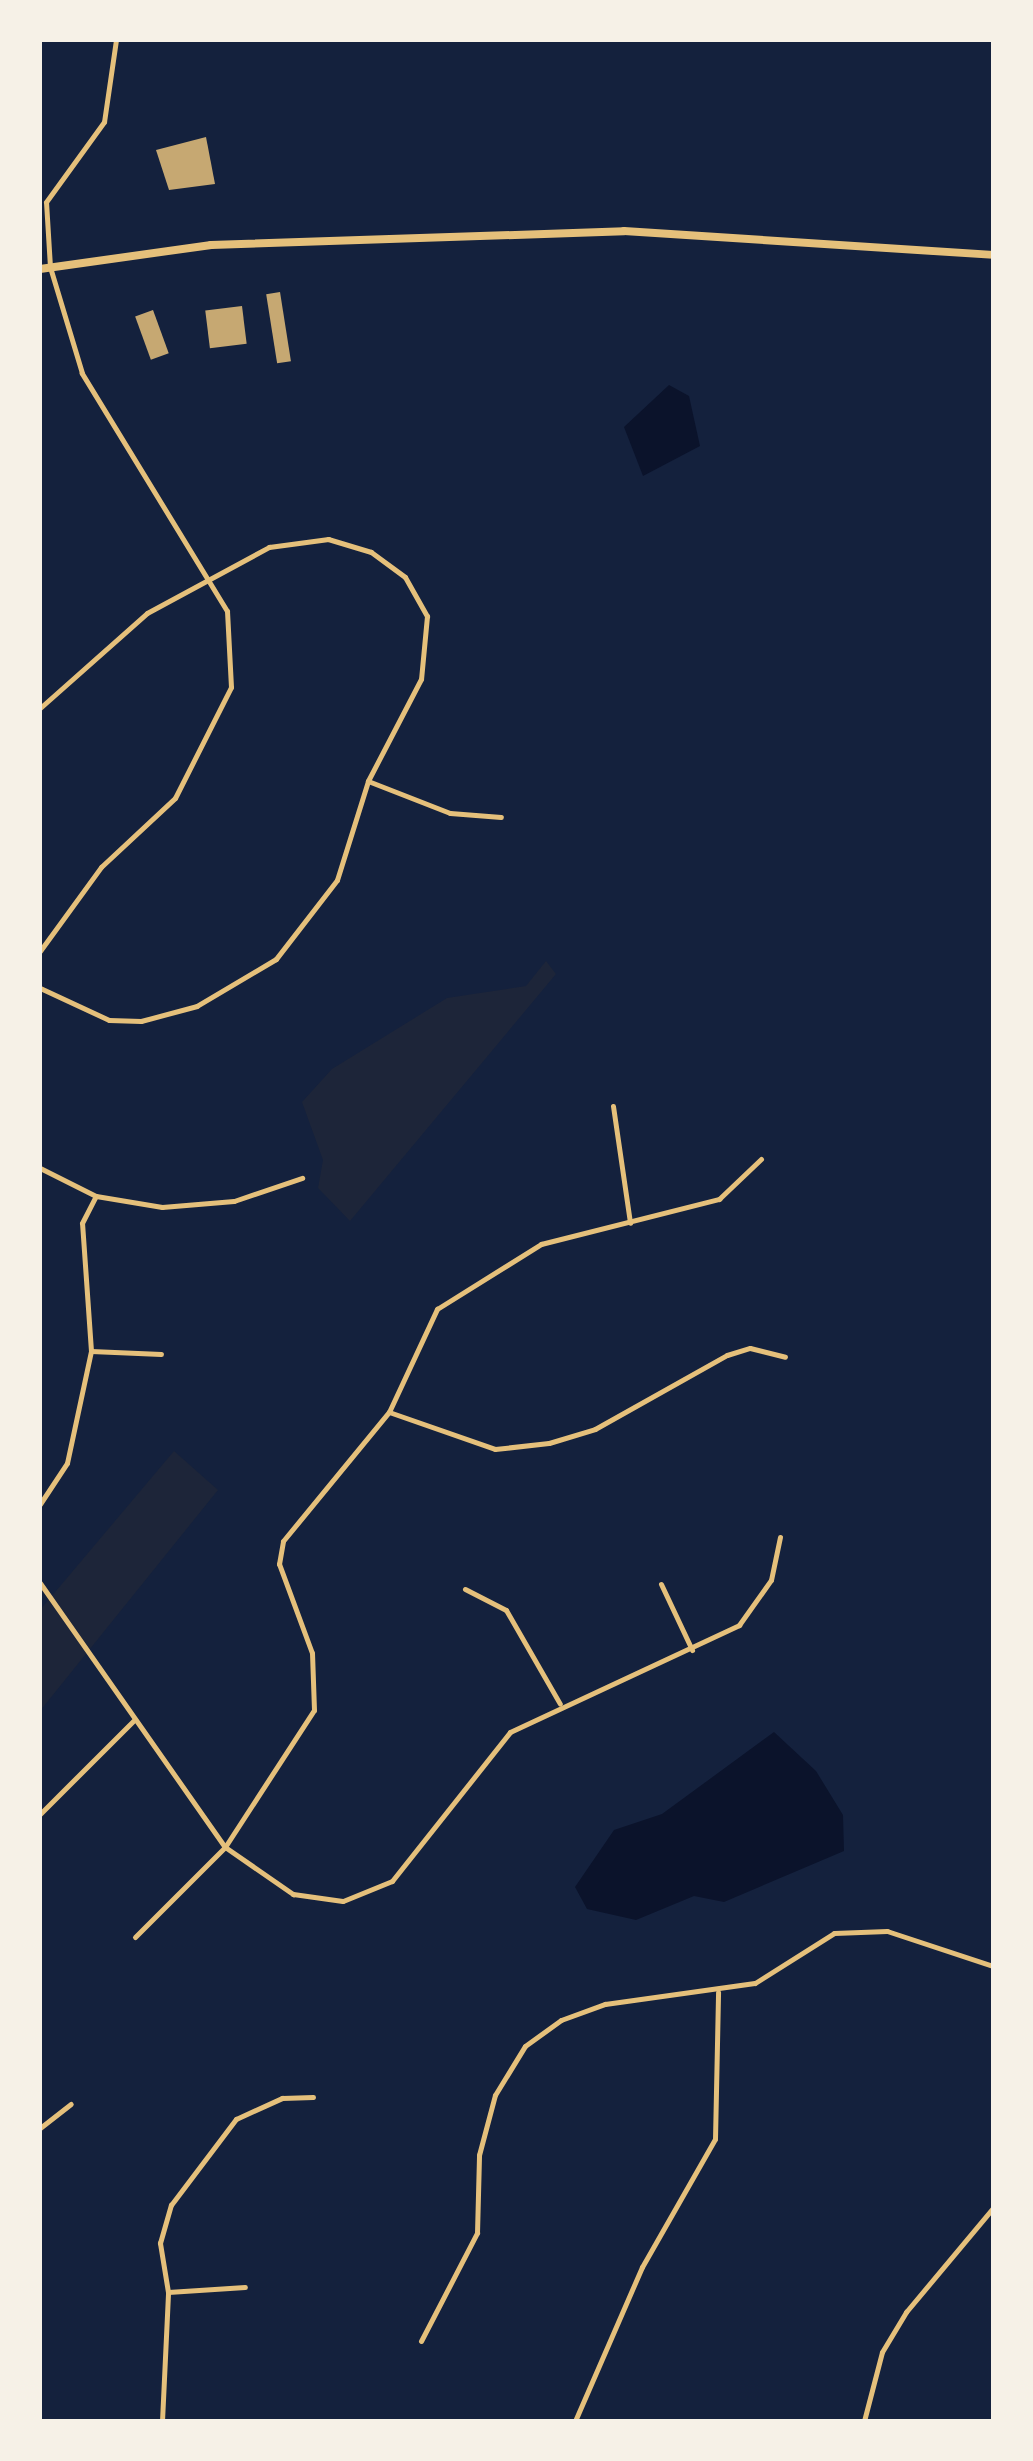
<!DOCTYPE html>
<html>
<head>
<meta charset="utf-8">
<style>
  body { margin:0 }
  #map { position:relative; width:1033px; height:2461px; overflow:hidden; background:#14213d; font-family:"Titillium Web",sans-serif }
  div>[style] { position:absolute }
  .green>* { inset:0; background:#1d2539 }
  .water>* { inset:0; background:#0b132b }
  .building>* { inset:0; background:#c6a872; transform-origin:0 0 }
  .minor>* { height:5px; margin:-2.5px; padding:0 2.5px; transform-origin:2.5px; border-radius:2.5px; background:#e5c07b }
  .primary>* { height:8px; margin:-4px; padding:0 4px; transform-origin:4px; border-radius:4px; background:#e5c07b }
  span { translate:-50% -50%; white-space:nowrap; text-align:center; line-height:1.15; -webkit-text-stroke:8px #f6f1e7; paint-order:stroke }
  .frame { position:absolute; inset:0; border:42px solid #f6f1e7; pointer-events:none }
</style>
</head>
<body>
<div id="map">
  <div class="green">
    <i style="clip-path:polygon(546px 961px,556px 974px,350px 1221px,318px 1188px,323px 1160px,302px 1102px,332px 1069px,447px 998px,526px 986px)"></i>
    <i style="clip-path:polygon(174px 1451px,218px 1490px,40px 1711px,40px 1610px)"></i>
  </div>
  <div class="water">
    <i style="clip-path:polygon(669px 385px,689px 396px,700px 446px,643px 476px,624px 427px)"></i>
    <i style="clip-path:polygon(774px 1732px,816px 1771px,843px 1815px,844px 1851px,724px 1902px,694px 1896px,636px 1920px,587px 1909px,575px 1887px,614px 1830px,662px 1814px)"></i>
  </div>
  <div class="building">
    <i style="clip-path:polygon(206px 137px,215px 184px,169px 190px,156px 150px)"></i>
    <i style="left:280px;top:292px;width:70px;height:14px;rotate:81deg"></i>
    <i style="left:242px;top:306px;width:38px;height:37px;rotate:83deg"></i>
    <i style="left:153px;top:310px;width:46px;height:19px;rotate:70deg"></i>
  </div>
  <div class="minor">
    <i style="left:40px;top:708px;width:143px;rotate:-41.6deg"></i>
    <i style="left:147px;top:613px;width:139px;rotate:-28.4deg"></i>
    <i style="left:269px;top:547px;width:60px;rotate:-7.7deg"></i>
    <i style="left:328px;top:539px;width:45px;rotate:16.8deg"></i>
    <i style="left:371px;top:552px;width:42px;rotate:36.3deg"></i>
    <i style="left:405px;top:577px;width:45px;rotate:60.6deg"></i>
    <i style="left:427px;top:616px;width:63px;rotate:95.4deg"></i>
    <i style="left:421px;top:679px;width:115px;rotate:117.5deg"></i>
    <i style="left:368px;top:781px;width:104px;rotate:107.4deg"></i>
    <i style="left:337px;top:880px;width:100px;rotate:127.7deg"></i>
    <i style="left:276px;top:959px;width:92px;rotate:149.3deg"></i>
    <i style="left:197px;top:1006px;width:58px;rotate:165deg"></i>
    <i style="left:141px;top:1021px;width:32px;rotate:-178deg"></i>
    <i style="left:109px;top:1020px;width:76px;rotate:-155.1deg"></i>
    <i style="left:368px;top:781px;width:88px;rotate:21.3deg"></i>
    <i style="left:450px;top:813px;width:51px;rotate:4.5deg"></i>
    <i style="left:40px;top:951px;width:104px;rotate:-54deg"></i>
    <i style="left:101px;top:867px;width:101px;rotate:-43deg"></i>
    <i style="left:175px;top:798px;width:124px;rotate:-63.2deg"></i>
    <i style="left:231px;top:687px;width:76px;rotate:-93deg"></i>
    <i style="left:227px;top:611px;width:279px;rotate:-121.4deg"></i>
    <i style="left:82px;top:373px;width:111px;rotate:-106.8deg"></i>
    <i style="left:50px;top:267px;width:65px;rotate:-93.5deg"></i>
    <i style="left:46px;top:202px;width:99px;rotate:-54.1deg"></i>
    <i style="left:104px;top:122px;width:83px;rotate:-81.7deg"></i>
    <i style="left:613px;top:1106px;width:118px;rotate:81.7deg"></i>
    <i style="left:40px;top:1168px;width:63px;rotate:26.6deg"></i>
    <i style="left:96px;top:1196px;width:67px;rotate:9.5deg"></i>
    <i style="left:162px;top:1207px;width:72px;rotate:-4.8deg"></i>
    <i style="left:234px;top:1201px;width:72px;rotate:-18.7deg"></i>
    <i style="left:91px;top:1351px;width:70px;rotate:2.5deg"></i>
    <i style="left:389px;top:1412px;width:112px;rotate:19.2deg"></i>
    <i style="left:495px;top:1449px;width:54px;rotate:-6.3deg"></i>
    <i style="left:549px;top:1443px;width:48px;rotate:-16.9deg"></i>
    <i style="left:595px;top:1429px;width:151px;rotate:-29.3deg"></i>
    <i style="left:727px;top:1355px;width:24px;rotate:-17deg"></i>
    <i style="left:750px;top:1348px;width:36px;rotate:14deg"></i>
    <i style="left:40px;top:1504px;width:49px;rotate:-56.6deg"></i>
    <i style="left:67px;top:1463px;width:115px;rotate:-77.9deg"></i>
    <i style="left:91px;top:1351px;width:128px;rotate:-94deg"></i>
    <i style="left:82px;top:1223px;width:30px;rotate:-63deg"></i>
    <i style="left:40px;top:1583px;width:322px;rotate:55deg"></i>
    <i style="left:225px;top:1847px;width:83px;rotate:34.7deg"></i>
    <i style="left:293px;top:1894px;width:50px;rotate:8deg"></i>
    <i style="left:343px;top:1901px;width:53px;rotate:-22.2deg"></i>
    <i style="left:392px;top:1881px;width:190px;rotate:-51.6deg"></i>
    <i style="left:510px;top:1732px;width:253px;rotate:-25deg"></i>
    <i style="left:739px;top:1625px;width:55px;rotate:-54.6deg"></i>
    <i style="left:771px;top:1580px;width:44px;rotate:-78.2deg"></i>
    <i style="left:661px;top:1584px;width:73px;rotate:64.8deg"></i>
    <i style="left:465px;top:1589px;width:46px;rotate:27.1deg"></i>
    <i style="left:506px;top:1610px;width:108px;rotate:60.1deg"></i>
    <i style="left:40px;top:1814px;width:132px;rotate:-45deg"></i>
    <i style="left:135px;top:1937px;width:127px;rotate:-45deg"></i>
    <i style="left:225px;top:1847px;width:163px;rotate:-57deg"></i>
    <i style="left:314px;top:1710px;width:57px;rotate:-92deg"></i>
    <i style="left:312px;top:1653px;width:95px;rotate:-110.3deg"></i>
    <i style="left:279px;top:1564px;width:23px;rotate:-80deg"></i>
    <i style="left:283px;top:1541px;width:167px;rotate:-50.6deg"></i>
    <i style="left:389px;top:1412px;width:114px;rotate:-65deg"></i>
    <i style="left:437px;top:1309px;width:123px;rotate:-32deg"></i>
    <i style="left:541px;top:1244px;width:184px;rotate:-14.2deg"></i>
    <i style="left:719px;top:1199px;width:58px;rotate:-43.6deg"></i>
    <i style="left:40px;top:2128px;width:39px;rotate:-38deg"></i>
    <i style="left:168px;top:2292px;width:77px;rotate:-3.7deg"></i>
    <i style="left:421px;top:2341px;width:122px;rotate:-62.6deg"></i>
    <i style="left:477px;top:2233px;width:78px;rotate:-88.5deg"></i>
    <i style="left:479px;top:2155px;width:62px;rotate:-75.1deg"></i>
    <i style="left:495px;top:2095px;width:57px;rotate:-58.5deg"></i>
    <i style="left:525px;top:2046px;width:44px;rotate:-35.8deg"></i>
    <i style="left:561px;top:2020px;width:47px;rotate:-20deg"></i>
    <i style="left:605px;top:2004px;width:151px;rotate:-8deg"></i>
    <i style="left:755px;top:1983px;width:93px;rotate:-32.3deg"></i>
    <i style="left:834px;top:1933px;width:53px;rotate:-2.2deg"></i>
    <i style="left:887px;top:1931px;width:112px;rotate:18.3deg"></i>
    <i style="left:162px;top:2421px;width:129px;rotate:-87.3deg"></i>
    <i style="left:168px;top:2292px;width:50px;rotate:-99.3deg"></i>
    <i style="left:160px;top:2243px;width:40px;rotate:-74deg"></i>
    <i style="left:171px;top:2205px;width:108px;rotate:-52.9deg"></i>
    <i style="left:236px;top:2119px;width:51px;rotate:-24.5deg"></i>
    <i style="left:282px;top:2098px;width:31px;rotate:-2deg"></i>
    <i style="left:575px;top:2421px;width:168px;rotate:-66.5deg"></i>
    <i style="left:642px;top:2267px;width:147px;rotate:-60.3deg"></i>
    <i style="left:715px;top:2139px;width:147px;rotate:-88.8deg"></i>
    <i style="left:864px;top:2421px;width:71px;rotate:-75.4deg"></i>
    <i style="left:882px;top:2352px;width:47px;rotate:-59deg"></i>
    <i style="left:906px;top:2312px;width:136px;rotate:-50.1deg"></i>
  </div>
  <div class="primary">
    <i style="left:40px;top:269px;width:173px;rotate:-8deg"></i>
    <i style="left:211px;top:245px;width:413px;rotate:-1.9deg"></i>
    <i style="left:624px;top:231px;width:370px;rotate:3.7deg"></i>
  </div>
  <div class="frame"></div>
</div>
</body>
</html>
